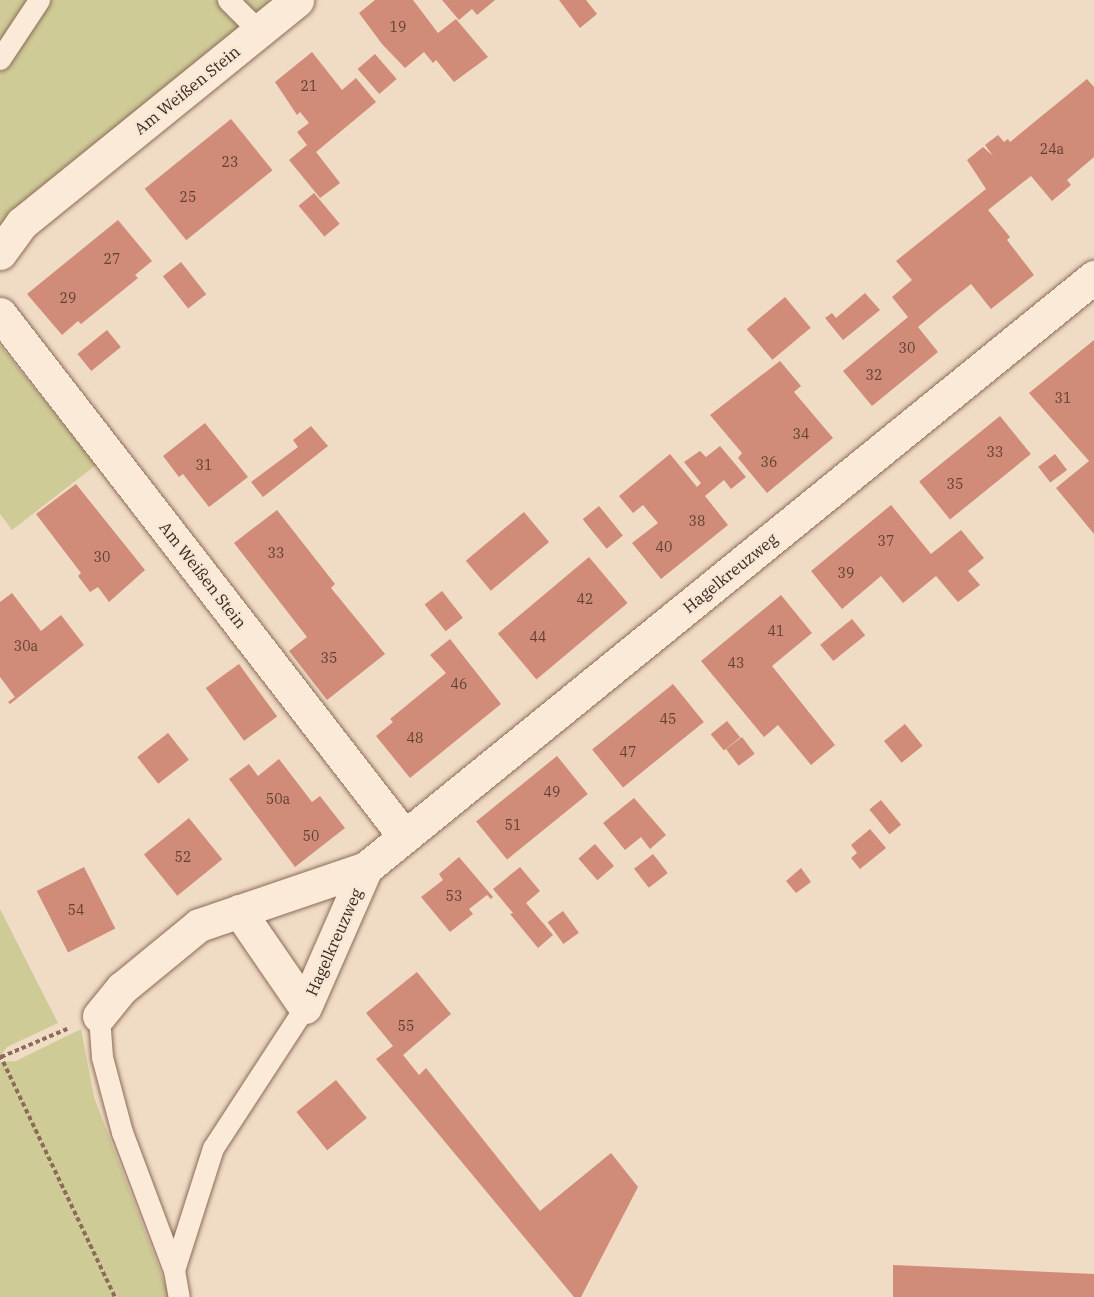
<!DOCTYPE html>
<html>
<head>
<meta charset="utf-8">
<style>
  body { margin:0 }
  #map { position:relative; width:1094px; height:1297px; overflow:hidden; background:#f0dbc4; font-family:"IBM Plex Serif",serif }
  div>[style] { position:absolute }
  .green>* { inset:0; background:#cfcb97 }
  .building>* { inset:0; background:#d08c78; transform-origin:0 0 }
  .path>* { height:4px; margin-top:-2px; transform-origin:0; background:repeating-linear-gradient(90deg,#8c6b59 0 4.5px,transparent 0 7.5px) }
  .roads { filter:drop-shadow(0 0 2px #8c6b59) drop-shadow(0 0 2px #8c6b59) }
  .lane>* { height:21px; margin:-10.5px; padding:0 10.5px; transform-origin:10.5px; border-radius:10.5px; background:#faead7 }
  .street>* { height:33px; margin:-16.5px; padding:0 16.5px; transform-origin:16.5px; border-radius:16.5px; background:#faead7 }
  span { translate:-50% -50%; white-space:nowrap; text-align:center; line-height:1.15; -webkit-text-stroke:4.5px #f7e6d4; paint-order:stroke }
  .number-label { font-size:14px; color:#604034 }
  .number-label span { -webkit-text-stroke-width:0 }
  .street-label { font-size:16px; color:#3b271e }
</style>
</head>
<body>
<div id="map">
  <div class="green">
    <i style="clip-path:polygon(0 0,279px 0,0 231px)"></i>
    <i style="clip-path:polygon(0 345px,96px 465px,12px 530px,0 514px)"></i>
    <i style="clip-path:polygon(0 909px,58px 1023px,7px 1047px,0 1056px)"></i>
    <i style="clip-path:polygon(81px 1029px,94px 1097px,170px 1297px,0 1297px,0 1062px,16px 1061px)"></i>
  </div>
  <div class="building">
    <i style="clip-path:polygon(375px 0,413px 0,438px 33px,456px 19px,488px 57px,454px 82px,436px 60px,433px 63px,424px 52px,405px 68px,382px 44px,359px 13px)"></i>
    <i style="clip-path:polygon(442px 0,495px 0,477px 15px,472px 9px,459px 20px)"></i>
    <i style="clip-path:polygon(559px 0,586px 0,597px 14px,580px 28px)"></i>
    <i style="clip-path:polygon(312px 52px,342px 90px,356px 78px,376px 102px,316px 152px,340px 183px,320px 198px,289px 160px,307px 145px,297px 132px,309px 123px,300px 112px,297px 115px,275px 82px)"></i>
    <i style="left:375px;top:54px;width:33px;height:23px;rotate:49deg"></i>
    <i style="clip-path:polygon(1087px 79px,1094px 87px,1094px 157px,1067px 180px,1071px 185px,1052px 201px,1031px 176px,988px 210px,1010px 237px,1007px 240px,1034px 275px,991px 309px,971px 284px,937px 311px,918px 327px,938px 352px,872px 406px,843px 371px,908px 317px,892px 297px,912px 280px,896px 261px,986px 189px,967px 160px,983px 147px,993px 156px,985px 145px,998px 135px,1004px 142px,1008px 139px,1010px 142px)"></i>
    <i style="left:231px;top:119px;width:66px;height:111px;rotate:51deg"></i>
    <i style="left:314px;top:193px;width:40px;height:20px;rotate:50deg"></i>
    <i style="clip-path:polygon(118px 220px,152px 261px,135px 275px,138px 278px,81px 324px,78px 321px,62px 335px,27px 294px)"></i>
    <i style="left:181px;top:262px;width:41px;height:23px;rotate:52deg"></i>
    <i style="clip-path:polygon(865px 293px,880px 310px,843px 340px,825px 318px,832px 313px,836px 318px)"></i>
    <i style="left:785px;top:297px;width:40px;height:50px;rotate:50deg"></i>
    <i style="left:107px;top:330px;width:22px;height:38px;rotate:51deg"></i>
    <i style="clip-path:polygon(1094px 340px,1094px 534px,1056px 488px,1089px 461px,1029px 393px)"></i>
    <i style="clip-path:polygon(780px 361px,801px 386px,794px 392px,833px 438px,767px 493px,738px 458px,742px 453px,710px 415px)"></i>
    <i style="left:1000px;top:416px;width:49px;height:104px;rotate:51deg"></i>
    <i style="clip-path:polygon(205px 423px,248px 477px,209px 507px,183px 474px,179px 477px,163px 456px)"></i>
    <i style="clip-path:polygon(311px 426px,328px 446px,263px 497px,251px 482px,298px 447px,293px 440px)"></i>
    <i style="clip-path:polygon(720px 446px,746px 477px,731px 489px,724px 480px,705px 496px,728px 525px,661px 579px,632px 543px,658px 523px,643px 505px,633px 513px,619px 496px,670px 454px,697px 487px,701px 483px,684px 462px,700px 451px,706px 457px)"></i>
    <i style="left:1055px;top:454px;width:20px;height:21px;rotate:53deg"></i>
    <i style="clip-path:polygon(76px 484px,145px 570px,109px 602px,98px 587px,90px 592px,78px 576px,81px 573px,36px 514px)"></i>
    <i style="clip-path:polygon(891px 505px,931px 554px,961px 530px,984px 558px,968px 571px,980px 585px,958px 602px,936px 576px,903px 603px,881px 576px,842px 609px,811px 571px)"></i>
    <i style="left:599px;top:506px;width:38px;height:21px;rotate:51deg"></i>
    <i style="clip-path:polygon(277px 510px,335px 584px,331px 588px,385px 654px,327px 700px,289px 651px,307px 637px,234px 543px)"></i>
    <i style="left:524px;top:512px;width:39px;height:76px;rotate:50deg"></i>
    <i style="left:589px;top:557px;width:60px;height:119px;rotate:50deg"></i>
    <i style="left:442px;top:591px;width:34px;height:22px;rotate:52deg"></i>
    <i style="clip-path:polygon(12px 593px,41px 631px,61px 615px,84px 645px,10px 704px,8px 702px,15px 697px,0 677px,0 602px)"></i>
    <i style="clip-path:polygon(781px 595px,812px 633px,772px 666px,835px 745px,811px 765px,778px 725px,764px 737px,701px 661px)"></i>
    <i style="left:852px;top:619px;width:21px;height:41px;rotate:51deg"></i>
    <i style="clip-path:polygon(450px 639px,501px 704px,410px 778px,376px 736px,393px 722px,390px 719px,446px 673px,430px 655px)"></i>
    <i style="left:239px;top:664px;width:65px;height:41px;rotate:54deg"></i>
    <i style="left:673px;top:684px;width:49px;height:104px;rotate:51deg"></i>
    <i style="left:727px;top:721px;width:21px;height:21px;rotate:51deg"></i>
    <i style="left:905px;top:724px;width:28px;height:27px;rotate:51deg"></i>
    <i style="left:168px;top:733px;width:34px;height:39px;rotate:52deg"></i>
    <i style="left:742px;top:737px;width:21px;height:20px;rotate:53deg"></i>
    <i style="left:557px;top:756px;width:49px;height:104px;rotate:51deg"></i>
    <i style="clip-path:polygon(279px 759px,312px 802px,320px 796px,345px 828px,295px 867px,229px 779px,249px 764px,258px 776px)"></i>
    <i style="clip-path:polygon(634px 798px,666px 835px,650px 849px,641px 837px,625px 850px,603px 823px)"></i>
    <i style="left:881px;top:800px;width:32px;height:15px;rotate:51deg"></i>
    <i style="left:189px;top:818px;width:53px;height:58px;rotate:51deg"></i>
    <i style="clip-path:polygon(870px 829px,886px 848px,860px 869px,851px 858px,857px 853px,851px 845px)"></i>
    <i style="left:595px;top:844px;width:29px;height:22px;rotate:49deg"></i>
    <i style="left:653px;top:854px;width:24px;height:24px;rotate:52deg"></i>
    <i style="clip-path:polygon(459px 857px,493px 897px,491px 899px,487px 895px,469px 909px,473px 914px,450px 932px,421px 897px,443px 880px,439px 874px)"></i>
    <i style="left:84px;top:867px;width:69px;height:53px;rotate:63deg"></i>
    <i style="clip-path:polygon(520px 867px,540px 891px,526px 903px,553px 935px,538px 948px,510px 914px,513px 913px,493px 889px)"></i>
    <i style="clip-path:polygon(801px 868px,811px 882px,796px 893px,786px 881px)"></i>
    <i style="left:563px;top:911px;width:27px;height:19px;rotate:54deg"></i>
    <i style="clip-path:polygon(417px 972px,451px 1014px,403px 1055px,419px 1075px,426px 1068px,540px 1211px,611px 1153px,638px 1187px,581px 1297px,574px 1297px,376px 1059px,393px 1046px,366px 1013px)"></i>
    <i style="left:336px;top:1080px;width:49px;height:51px;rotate:51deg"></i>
    <i style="clip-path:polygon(893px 1265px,1094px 1274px,1094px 1297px,893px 1297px)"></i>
  </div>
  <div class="path">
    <i style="left:0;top:1055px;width:268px;rotate:64.6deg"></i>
    <i style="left:1px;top:1057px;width:72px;rotate:-23deg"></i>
  </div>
  <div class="roads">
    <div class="lane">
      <i style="left:228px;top:0;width:44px;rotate:45deg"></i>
      <i style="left:0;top:59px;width:71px;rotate:-56.5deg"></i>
      <i style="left:99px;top:1016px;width:41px;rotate:85.8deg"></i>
      <i style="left:102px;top:1057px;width:78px;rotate:75.1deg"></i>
      <i style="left:122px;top:1132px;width:147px;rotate:69.4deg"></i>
      <i style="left:174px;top:1270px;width:27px;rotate:80deg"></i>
      <i style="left:174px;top:1270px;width:128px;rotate:-72.3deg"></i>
      <i style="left:213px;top:1148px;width:168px;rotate:-56.9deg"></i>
    </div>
    <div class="street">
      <i style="left:0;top:253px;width:37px;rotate:-54deg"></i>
      <i style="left:22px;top:223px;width:354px;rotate:-39deg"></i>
      <i style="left:0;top:314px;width:661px;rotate:52.25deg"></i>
      <i style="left:239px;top:911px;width:116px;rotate:55.5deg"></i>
      <i style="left:305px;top:1007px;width:152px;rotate:-66.3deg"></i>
      <i style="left:99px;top:1016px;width:36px;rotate:-51deg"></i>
      <i style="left:122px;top:988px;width:99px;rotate:-39.3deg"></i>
      <i style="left:199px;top:925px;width:176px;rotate:-18.8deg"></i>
      <i style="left:366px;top:868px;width:938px;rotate:-39.07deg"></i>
    </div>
  </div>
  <div class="number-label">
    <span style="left:398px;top:27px">19</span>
    <span style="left:309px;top:86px">21</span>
    <span style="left:1052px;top:149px">24a</span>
    <span style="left:230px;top:162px">23</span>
    <span style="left:188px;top:197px">25</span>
    <span style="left:112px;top:259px">27</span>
    <span style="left:68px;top:298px">29</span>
    <span style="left:907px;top:348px">30</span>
    <span style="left:874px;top:375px">32</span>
    <span style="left:1063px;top:398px">31</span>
    <span style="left:801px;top:434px">34</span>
    <span style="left:995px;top:452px">33</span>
    <span style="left:769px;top:462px">36</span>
    <span style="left:204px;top:465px">31</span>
    <span style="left:955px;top:484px">35</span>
    <span style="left:697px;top:521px">38</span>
    <span style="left:886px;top:541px">37</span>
    <span style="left:664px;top:547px">40</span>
    <span style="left:276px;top:553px">33</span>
    <span style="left:102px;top:557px">30</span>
    <span style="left:846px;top:573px">39</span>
    <span style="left:585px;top:599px">42</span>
    <span style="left:776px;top:631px">41</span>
    <span style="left:538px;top:637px">44</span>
    <span style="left:26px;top:646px">30a</span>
    <span style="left:329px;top:658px">35</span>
    <span style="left:736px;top:663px">43</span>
    <span style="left:459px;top:684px">46</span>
    <span style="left:668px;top:719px">45</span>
    <span style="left:415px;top:738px">48</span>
    <span style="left:628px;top:752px">47</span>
    <span style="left:552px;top:792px">49</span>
    <span style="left:278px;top:799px">50a</span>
    <span style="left:513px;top:825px">51</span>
    <span style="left:311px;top:836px">50</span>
    <span style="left:183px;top:857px">52</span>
    <span style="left:454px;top:896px">53</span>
    <span style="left:76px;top:910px">54</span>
    <span style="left:406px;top:1026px">55</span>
  </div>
  <div class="street-label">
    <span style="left:187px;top:90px;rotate:-39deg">Am Weißen Stein</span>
    <span style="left:730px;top:573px;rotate:-39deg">Hagelkreuzweg</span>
    <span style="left:203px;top:575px;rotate:52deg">Am Weißen Stein</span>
    <span style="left:334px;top:942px;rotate:-66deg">Hagelkreuzweg</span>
  </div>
</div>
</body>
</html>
